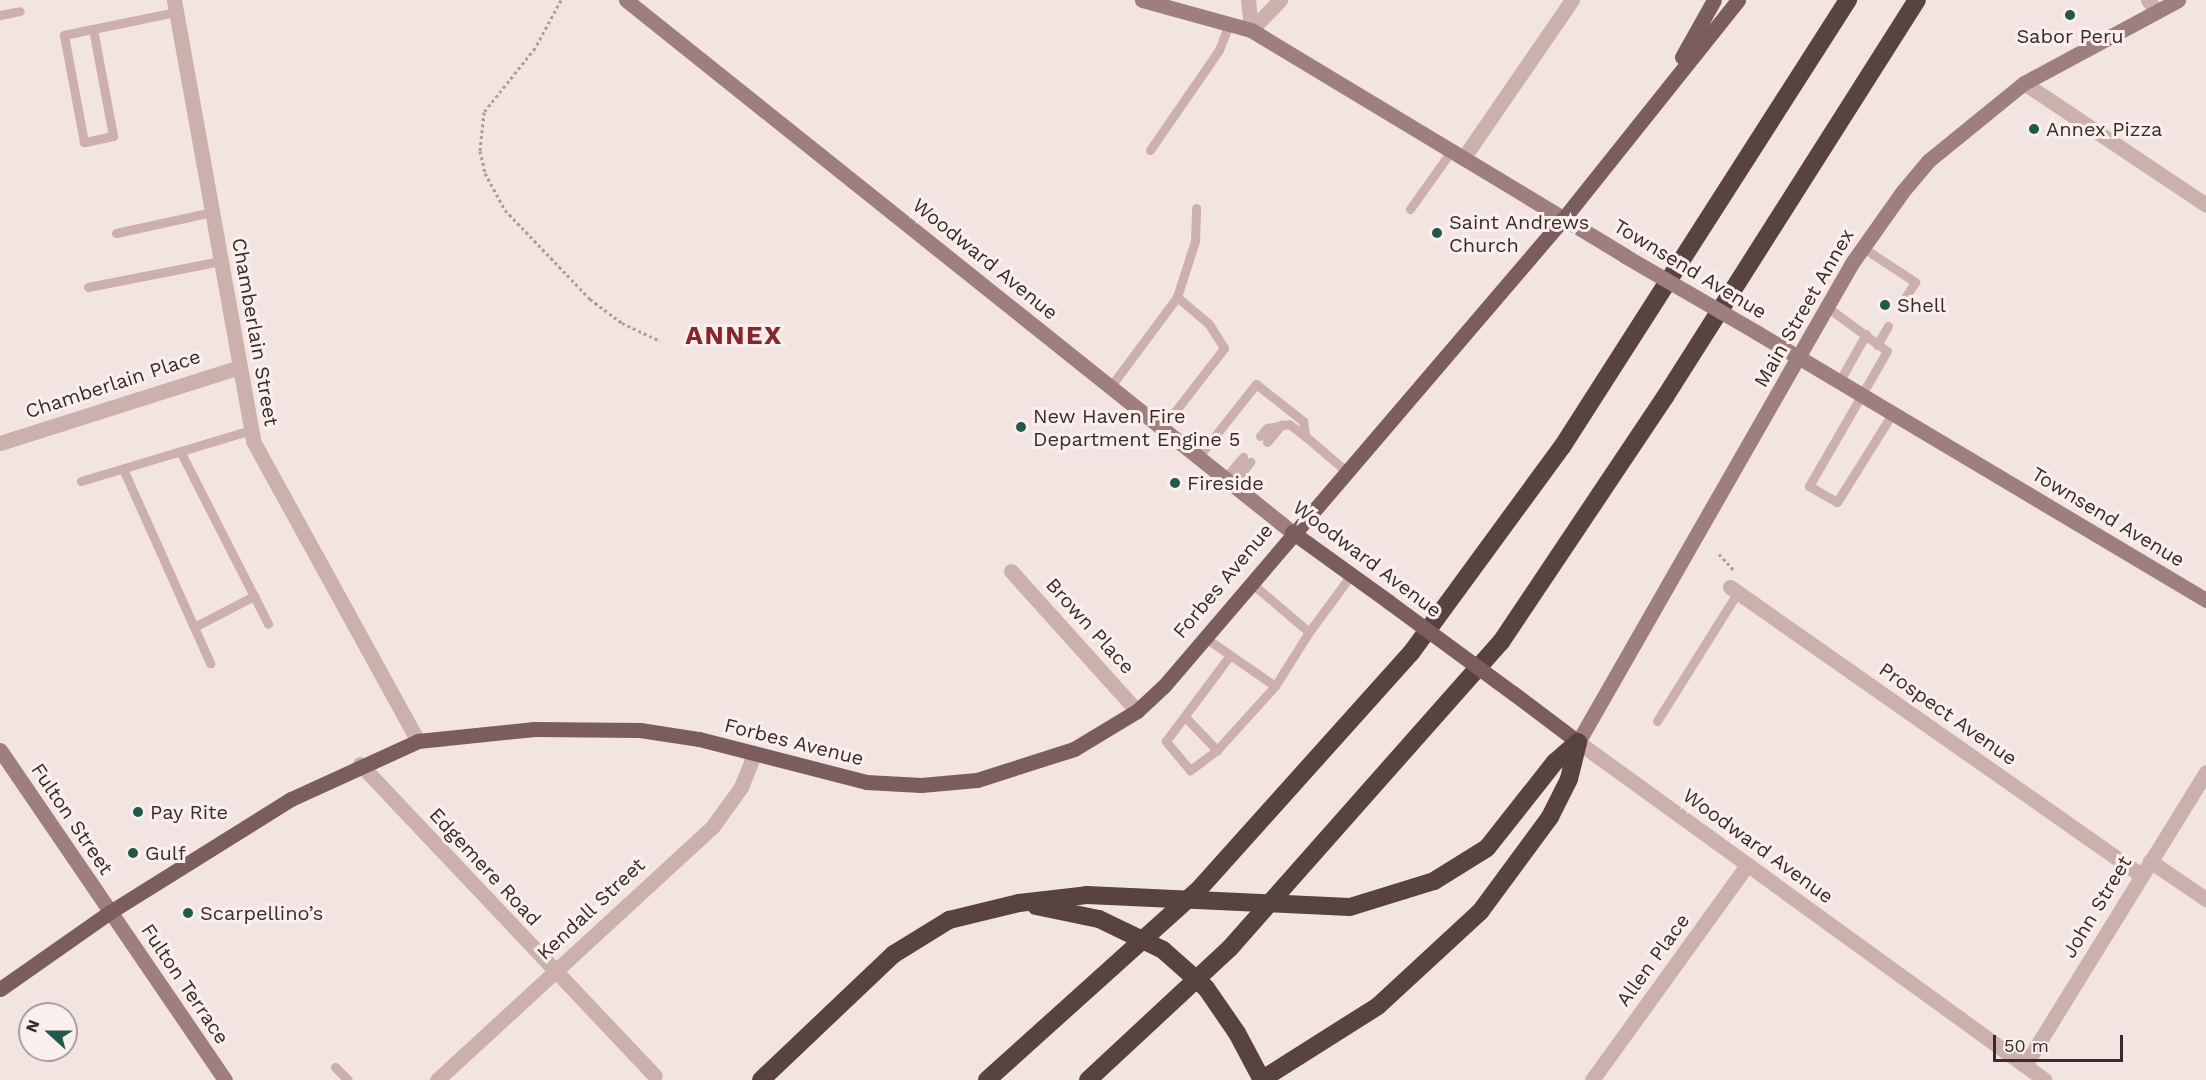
<!DOCTYPE html>
<html>
<head>
<meta charset="utf-8">
<style>
  body { margin:0 }
  #map { position:relative; width:2206px; height:1080px; overflow:hidden; background:#f2e4e0; font-family:"Work Sans",sans-serif }
  div>[style] { position:absolute }
  .path>* { height:3px; margin-top:-1.5px; transform-origin:0; background:repeating-linear-gradient(90deg,#b69a96 0 3px,transparent 0 6px) }
  .lane>* { height:9px; margin:-4.5px; padding:0 4.5px; transform-origin:4.5px; border-radius:4.5px; background:#cbb0ac }
  .street>* { height:15px; margin:-7.5px; padding:0 7.5px; transform-origin:7.5px; border-radius:7.5px; background:#cbb0ac }
  .secondary>* { height:15px; margin:-7.5px; padding:0 7.5px; transform-origin:7.5px; border-radius:7.5px; background:#9e7f7d }
  .primary>* { height:15px; margin:-7.5px; padding:0 7.5px; transform-origin:7.5px; border-radius:7.5px; background:#7a5d5c }
  .highway>* { height:18px; margin:-9px; padding:0 9px; transform-origin:9px; border-radius:9px; background:#594242 }
  .secondary-bridge>* { height:15px; margin:-7.5px; padding:0 7.5px; transform-origin:7.5px; border-radius:7.5px; background:#9e7f7d }
  .primary-bridge>* { height:15px; margin:-7.5px; padding:0 7.5px; transform-origin:7.5px; border-radius:7.5px; background:#7a5d5c }
  .highway-bridge>* { height:18px; margin:-9px; padding:0 9px; transform-origin:9px; border-radius:9px; background:#594242 }
  .dots>* { width:16px; height:16px; translate:-50% -50%; box-sizing:border-box; border:3px solid #faefec; border-radius:50% }
  span { translate:-50% -50%; white-space:nowrap; text-align:center; line-height:1.15; -webkit-text-stroke:6px #faefec; paint-order:stroke }
  .poi-label { font-size:20px; color:#392b2b }
  .left { translate:0 -50%; text-align:left }
  .street-label { font-size:20px; color:#392b2b }
  .district-label { font-size:26px; color:#85262d; font-weight:700; letter-spacing:1.5px }
  .north { position:absolute; left:18px; top:1002px; width:60px; height:60px; box-sizing:border-box; background:#faefec; border:2px solid #ada19f; border-radius:50%; rotate:291deg; font-size:16px; font-weight:700; line-height:24px; text-align:center; color:#392b2b }
  .north::after { content:''; display:block; margin:auto; width:21px; height:27px; background:#21594b; clip-path:polygon(50% 0,100% 100%,50% 72%,0 100%) }
  .scale { position:absolute; left:1993px; top:1035px; width:130px; height:27px; box-sizing:border-box; border:3px solid #392b2b; border-top:0; padding-left:8px; font-size:18px; line-height:21px; white-space:nowrap; color:#392b2b; -webkit-text-stroke:4px #faefec; paint-order:stroke }
</style>
</head>
<body>
<div id="map">
  <div class="path">
    <i style="left:561px;top:0;width:55px;rotate:118.4deg"></i>
    <i style="left:535px;top:48px;width:82px;rotate:128.6deg"></i>
    <i style="left:484px;top:112px;width:39px;rotate:96deg"></i>
    <i style="left:480px;top:151px;width:23px;rotate:77deg"></i>
    <i style="left:485px;top:173px;width:42px;rotate:61.6deg"></i>
    <i style="left:505px;top:210px;width:123px;rotate:46.3deg"></i>
    <i style="left:590px;top:299px;width:40px;rotate:37deg"></i>
    <i style="left:622px;top:323px;width:42px;rotate:25.3deg"></i>
    <i style="left:1719px;top:554px;width:21px;rotate:47deg"></i>
  </div>
  <div class="lane">
    <i style="left:0;top:15px;width:20px;rotate:-11deg"></i>
    <i style="left:93px;top:29px;width:109px;rotate:79.4deg"></i>
    <i style="left:113px;top:136px;width:30px;rotate:168deg"></i>
    <i style="left:84px;top:142px;width:109px;rotate:-100.6deg"></i>
    <i style="left:64px;top:35px;width:30px;rotate:-12deg"></i>
    <i style="left:93px;top:29px;width:85px;rotate:-11.6deg"></i>
    <i style="left:1150px;top:150px;width:121px;rotate:-55.4deg"></i>
    <i style="left:1219px;top:50px;width:28px;rotate:-69deg"></i>
    <i style="left:1410px;top:209px;width:72px;rotate:-54.6deg"></i>
    <i style="left:116px;top:233px;width:98px;rotate:-12.3deg"></i>
    <i style="left:1862px;top:247px;width:64px;rotate:33.4deg"></i>
    <i style="left:1915px;top:282px;width:19px;rotate:122deg"></i>
    <i style="left:88px;top:287px;width:135px;rotate:-11.1deg"></i>
    <i style="left:1827px;top:307px;width:74px;rotate:36.3deg"></i>
    <i style="left:1887px;top:351px;width:156px;rotate:120deg"></i>
    <i style="left:1809px;top:486px;width:32px;rotate:30deg"></i>
    <i style="left:1837px;top:502px;width:104px;rotate:-58deg"></i>
    <i style="left:1877px;top:345px;width:22px;rotate:-60deg"></i>
    <i style="left:1839px;top:382px;width:55px;rotate:-60.6deg"></i>
    <i style="left:1111px;top:386px;width:111px;rotate:-53.4deg"></i>
    <i style="left:1177px;top:297px;width:59px;rotate:-72.2deg"></i>
    <i style="left:1195px;top:241px;width:33px;rotate:-88deg"></i>
    <i style="left:1163px;top:427px;width:100px;rotate:-52.3deg"></i>
    <i style="left:1224px;top:348px;width:28px;rotate:-122deg"></i>
    <i style="left:1209px;top:324px;width:42px;rotate:-139.8deg"></i>
    <i style="left:1260px;top:436px;width:11px;rotate:-49deg"></i>
    <i style="left:1267px;top:428px;width:22px;rotate:-10deg"></i>
    <i style="left:1289px;top:424px;width:20px;rotate:37deg"></i>
    <i style="left:1267px;top:442px;width:23px;rotate:-50deg"></i>
    <i style="left:180px;top:451px;width:194px;rotate:63deg"></i>
    <i style="left:1199px;top:456px;width:92px;rotate:-51.6deg"></i>
    <i style="left:1256px;top:384px;width:60px;rotate:38.2deg"></i>
    <i style="left:1303px;top:421px;width:15px;rotate:82deg"></i>
    <i style="left:1305px;top:436px;width:52px;rotate:40.4deg"></i>
    <i style="left:123px;top:469px;width:213px;rotate:65.8deg"></i>
    <i style="left:1227px;top:476px;width:25px;rotate:-50deg"></i>
    <i style="left:81px;top:481px;width:177px;rotate:-16.7deg"></i>
    <i style="left:1234px;top:482px;width:26px;rotate:-51deg"></i>
    <i style="left:194px;top:627px;width:68px;rotate:-27.3deg"></i>
    <i style="left:1309px;top:632px;width:71px;rotate:-53.6deg"></i>
    <i style="left:1204px;top:637px;width:86px;rotate:34.6deg"></i>
    <i style="left:1275px;top:686px;width:64px;rotate:-57.8deg"></i>
    <i style="left:1309px;top:632px;width:77px;rotate:-139.7deg"></i>
    <i style="left:1186px;top:718px;width:45px;rotate:45.9deg"></i>
    <i style="left:1217px;top:750px;width:86px;rotate:-47.8deg"></i>
    <i style="left:1657px;top:721px;width:152px;rotate:-57.9deg"></i>
    <i style="left:1217px;top:750px;width:34px;rotate:143deg"></i>
    <i style="left:1190px;top:770px;width:38px;rotate:-130deg"></i>
    <i style="left:1166px;top:741px;width:107px;rotate:-53.3deg"></i>
    <i style="left:335px;top:1067px;width:18px;rotate:45deg"></i>
  </div>
  <div class="street">
    <i style="left:174px;top:0;width:448px;rotate:79.8deg"></i>
    <i style="left:253px;top:441px;width:342px;rotate:61.2deg"></i>
    <i style="left:1248px;top:0;width:30px;rotate:84deg"></i>
    <i style="left:2148px;top:0;width:13px;rotate:51deg"></i>
    <i style="left:1251px;top:30px;width:42px;rotate:-46deg"></i>
    <i style="left:2024px;top:83px;width:219px;rotate:33.8deg"></i>
    <i style="left:1464px;top:157px;width:191px;rotate:-55.5deg"></i>
    <i style="left:0;top:443px;width:251px;rotate:-17.6deg"></i>
    <i style="left:1011px;top:571px;width:188px;rotate:48deg"></i>
    <i style="left:1730px;top:587px;width:502px;rotate:35.02deg"></i>
    <i style="left:1578px;top:742px;width:576px;rotate:35.9deg"></i>
    <i style="left:360px;top:764px;width:429px;rotate:46.6deg"></i>
    <i style="left:2150px;top:861px;width:68px;rotate:34.2deg"></i>
    <i style="left:2025px;top:1065px;width:344px;rotate:-58.3deg"></i>
    <i style="left:437px;top:1080px;width:375px;rotate:-42.6deg"></i>
    <i style="left:713px;top:826px;width:48px;rotate:-54.3deg"></i>
    <i style="left:741px;top:787px;width:35px;rotate:-68deg"></i>
    <i style="left:1592px;top:1080px;width:265px;rotate:-54.2deg"></i>
  </div>
  <div class="secondary">
    <i style="left:626px;top:0;width:852px;rotate:38.62deg"></i>
    <i style="left:1142px;top:0;width:113px;rotate:15.4deg"></i>
    <i style="left:1251px;top:30px;width:437px;rotate:31.1deg"></i>
    <i style="left:1756px;top:332px;width:524px;rotate:30.78deg"></i>
    <i style="left:1578px;top:742px;width:552px;rotate:-60.23deg"></i>
    <i style="left:1852px;top:263px;width:88px;rotate:-54.7deg"></i>
    <i style="left:1903px;top:191px;width:39px;rotate:-50deg"></i>
    <i style="left:1928px;top:161px;width:124px;rotate:-39.1deg"></i>
    <i style="left:2024px;top:83px;width:175px;rotate:-28.3deg"></i>
    <i style="left:0;top:750px;width:399px;rotate:55.7deg"></i>
  </div>
  <div class="primary">
    <i style="left:1682px;top:57px;width:65px;rotate:-60.7deg"></i>
    <i style="left:1292px;top:532px;width:120px;rotate:35.8deg"></i>
    <i style="left:1513px;top:693px;width:81px;rotate:37deg"></i>
    <i style="left:0;top:989px;width:134px;rotate:-35deg"></i>
    <i style="left:110px;top:912px;width:213px;rotate:-32deg"></i>
    <i style="left:291px;top:799px;width:140px;rotate:-24.5deg"></i>
    <i style="left:418px;top:741px;width:117px;rotate:-5.9deg"></i>
    <i style="left:534px;top:729px;width:106px;rotate:0.5deg"></i>
    <i style="left:640px;top:730px;width:60px;rotate:8.7deg"></i>
    <i style="left:699px;top:739px;width:172px;rotate:14.4deg"></i>
    <i style="left:866px;top:782px;width:55px;rotate:3.1deg"></i>
    <i style="left:921px;top:785px;width:56px;rotate:-5.1deg"></i>
    <i style="left:977px;top:780px;width:102px;rotate:-17.7deg"></i>
    <i style="left:1074px;top:749px;width:74px;rotate:-31.1deg"></i>
    <i style="left:1137px;top:711px;width:37px;rotate:-43deg"></i>
    <i style="left:1164px;top:686px;width:616px;rotate:-49.48deg"></i>
    <i style="left:1564px;top:218px;width:279px;rotate:-51.4deg"></i>
  </div>
  <div class="highway">
    <i style="left:1350px;top:907px;width:88px;rotate:-17.2deg"></i>
    <i style="left:1434px;top:881px;width:62px;rotate:-31.9deg"></i>
    <i style="left:1487px;top:848px;width:110px;rotate:-51.7deg"></i>
    <i style="left:1555px;top:762px;width:30px;rotate:-41deg"></i>
    <i style="left:1237px;top:1033px;width:53px;rotate:62deg"></i>
    <i style="left:761px;top:1080px;width:183px;rotate:-43.5deg"></i>
    <i style="left:894px;top:954px;width:65px;rotate:-31.7deg"></i>
    <i style="left:949px;top:920px;width:72px;rotate:-13.7deg"></i>
    <i style="left:987px;top:1080px;width:287px;rotate:-42deg"></i>
    <i style="left:1200px;top:888px;width:316px;rotate:-48.1deg"></i>
    <i style="left:1411px;top:653px;width:255px;rotate:-53.8deg"></i>
    <i style="left:1562px;top:447px;width:531px;rotate:-57.39deg"></i>
    <i style="left:1088px;top:1080px;width:194px;rotate:-42.9deg"></i>
    <i style="left:1230px;top:948px;width:409px;rotate:-48.5deg"></i>
    <i style="left:1501px;top:642px;width:295px;rotate:-56.2deg"></i>
    <i style="left:1665px;top:397px;width:470px;rotate:-57.6deg"></i>
    <i style="left:1261px;top:1080px;width:138px;rotate:-32.3deg"></i>
    <i style="left:1378px;top:1006px;width:139px;rotate:-42.7deg"></i>
    <i style="left:1480px;top:912px;width:118px;rotate:-53.6deg"></i>
    <i style="left:1550px;top:817px;width:42px;rotate:-63.4deg"></i>
    <i style="left:1569px;top:779px;width:38px;rotate:-76deg"></i>
  </div>
  <div class="secondary-bridge">
    <i style="left:1625px;top:256px;width:151px;rotate:30.1deg"></i>
  </div>
  <div class="primary-bridge">
    <i style="left:1389px;top:602px;width:154px;rotate:36.3deg"></i>
  </div>
  <div class="highway-bridge">
    <i style="left:1019px;top:903px;width:68px;rotate:-6.7deg"></i>
    <i style="left:1087px;top:895px;width:263px;rotate:2.6deg"></i>
    <i style="left:1036px;top:906px;width:64px;rotate:11.7deg"></i>
    <i style="left:1099px;top:919px;width:71px;rotate:25.8deg"></i>
    <i style="left:1163px;top:950px;width:57px;rotate:41.5deg"></i>
    <i style="left:1206px;top:988px;width:55px;rotate:55.4deg"></i>
  </div>
  <div class="dots">
    <i style="left:2070px;top:15px;background:#21594b"></i>
    <i style="left:2034px;top:129px;background:#21594b"></i>
    <i style="left:1437px;top:233px;background:#21594b"></i>
    <i style="left:1885px;top:305px;background:#21594b"></i>
    <i style="left:1021px;top:427px;background:#21594b"></i>
    <i style="left:1175px;top:483px;background:#21594b"></i>
    <i style="left:138px;top:812px;background:#21594b"></i>
    <i style="left:133px;top:853px;background:#21594b"></i>
    <i style="left:188px;top:913px;background:#21594b"></i>
  </div>
  <div class="poi-label">
    <span style="left:2070px;top:36px">Sabor Peru</span>
    <span class="left" style="left:2046px;top:129px">Annex Pizza</span>
    <span class="left" style="left:1449px;top:234px">Saint Andrews<br>Church</span>
    <span class="left" style="left:1897px;top:305px">Shell</span>
    <span class="left" style="left:1033px;top:428px">New Haven Fire<br>Department Engine 5</span>
    <span class="left" style="left:1187px;top:483px">Fireside</span>
    <span class="left" style="left:150px;top:812px">Pay Rite</span>
    <span class="left" style="left:145px;top:853px">Gulf</span>
    <span class="left" style="left:200px;top:913px">Scarpellino’s</span>
  </div>
  <div class="street-label">
    <span style="left:985px;top:259px;rotate:39deg">Woodward Avenue</span>
    <span style="left:1690px;top:269px;rotate:31deg">Townsend Avenue</span>
    <span style="left:1804px;top:308px;rotate:-60deg">Main Street Annex</span>
    <span style="left:255px;top:332px;rotate:80deg">Chamberlain Street</span>
    <span style="left:113px;top:384px;rotate:-18deg">Chamberlain Place</span>
    <span style="left:2108px;top:517px;rotate:31deg">Townsend Avenue</span>
    <span style="left:1367px;top:559px;rotate:37deg">Woodward Avenue</span>
    <span style="left:1223px;top:581px;rotate:-50deg">Forbes Avenue</span>
    <span style="left:1090px;top:626px;rotate:48deg">Brown Place</span>
    <span style="left:1948px;top:714px;rotate:35deg">Prospect Avenue</span>
    <span style="left:794px;top:742px;rotate:14deg">Forbes Avenue</span>
    <span style="left:72px;top:819px;rotate:56deg">Fulton Street</span>
    <span style="left:1758px;top:846px;rotate:36deg">Woodward Avenue</span>
    <span style="left:485px;top:867px;rotate:47deg">Edgemere Road</span>
    <span style="left:2097px;top:907px;rotate:-59deg">John Street</span>
    <span style="left:591px;top:909px;rotate:-43deg">Kendall Street</span>
    <span style="left:1653px;top:960px;rotate:-54deg">Allen Place</span>
    <span style="left:185px;top:984px;rotate:56deg">Fulton Terrace</span>
  </div>
  <div class="district-label">
    <span style="left:734px;top:336px">ANNEX</span>
  </div>
  <div class="north">N</div>
  <div class="scale">50 m</div>
</div>
</body>
</html>
